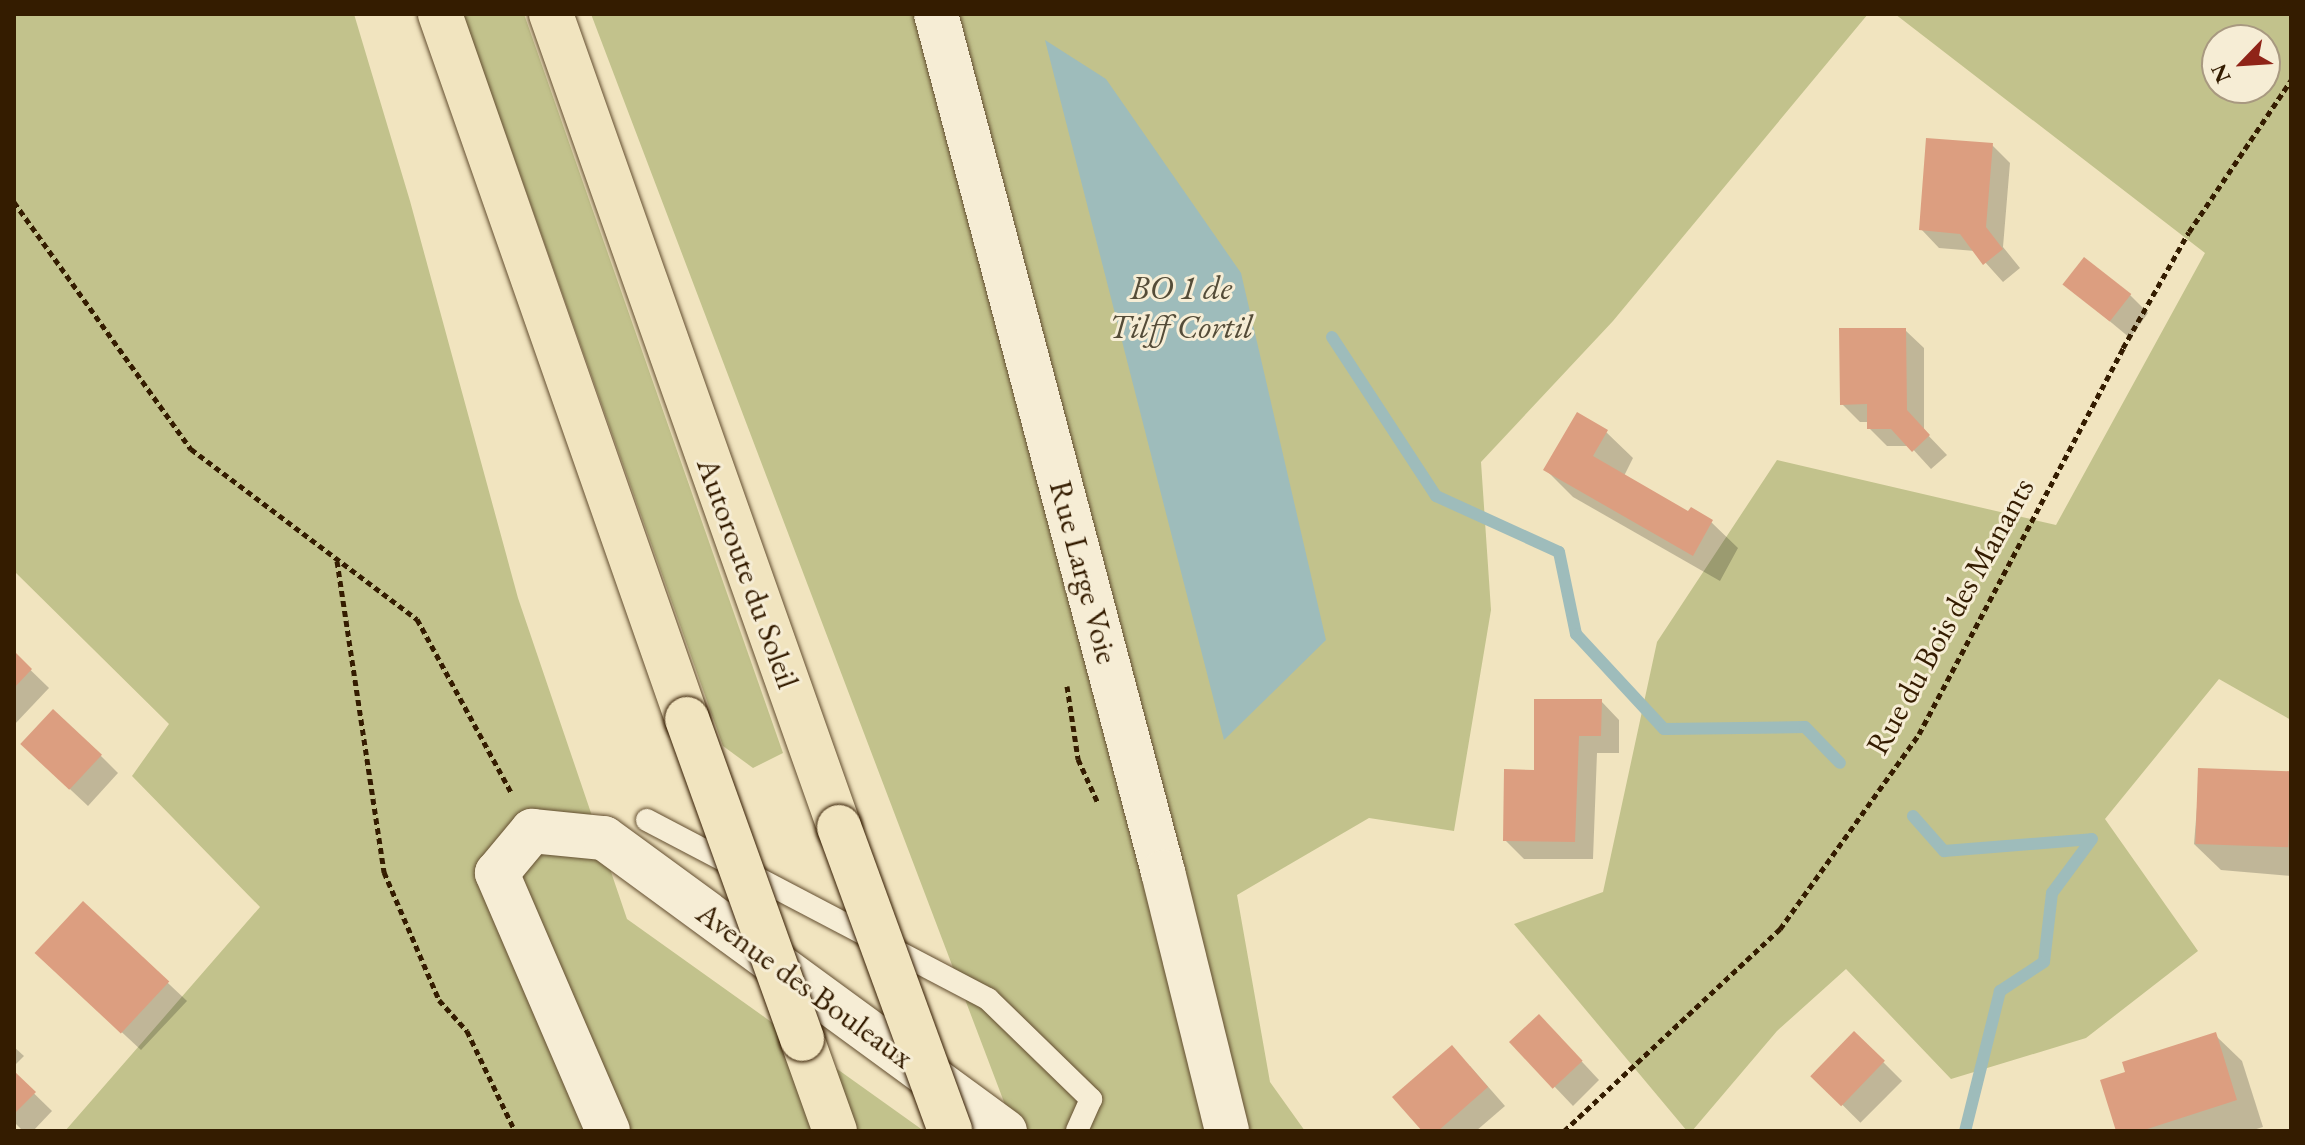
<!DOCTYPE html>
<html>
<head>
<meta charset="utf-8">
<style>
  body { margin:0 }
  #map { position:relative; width:2305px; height:1145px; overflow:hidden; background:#f1e4bf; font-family:"EB Garamond",serif }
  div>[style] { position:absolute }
  .green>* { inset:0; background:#c2c28c }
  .water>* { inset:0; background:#9ebcbb }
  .shadow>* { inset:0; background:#0003; transform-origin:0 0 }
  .stream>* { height:12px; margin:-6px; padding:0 6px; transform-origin:6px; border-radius:6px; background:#9ebcbb }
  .building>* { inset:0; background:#dc9e80; transform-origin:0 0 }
  .path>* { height:5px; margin-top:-2.5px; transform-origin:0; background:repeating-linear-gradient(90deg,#341c00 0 6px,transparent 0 10px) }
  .roads { filter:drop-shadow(0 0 2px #634e30) drop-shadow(0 0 2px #634e30) }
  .service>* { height:22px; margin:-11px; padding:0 11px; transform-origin:11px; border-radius:11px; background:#f6edd5 }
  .minor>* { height:44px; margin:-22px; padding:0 22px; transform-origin:22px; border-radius:22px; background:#f6edd5 }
  .motorway>* { height:44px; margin:-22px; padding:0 22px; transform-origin:22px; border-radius:22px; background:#f1e4bf }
  .bridges { filter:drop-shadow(0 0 2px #341c00) drop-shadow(0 0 2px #341c00) }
  .motorway-bridge>* { height:44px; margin:-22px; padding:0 22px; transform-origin:22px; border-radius:22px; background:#f1e4bf }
  span { translate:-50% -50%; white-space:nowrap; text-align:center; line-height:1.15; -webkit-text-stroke:6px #f6edd5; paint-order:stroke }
  .street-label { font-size:32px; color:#341c00 }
  .water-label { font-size:34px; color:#544c38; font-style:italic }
  .frame { position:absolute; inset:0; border:16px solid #341c00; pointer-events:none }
  .north { position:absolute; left:2201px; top:24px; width:80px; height:80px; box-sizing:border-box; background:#f6edd5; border:2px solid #a89980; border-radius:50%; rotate:245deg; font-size:22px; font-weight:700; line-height:32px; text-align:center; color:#341c00 }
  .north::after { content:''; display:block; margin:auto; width:28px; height:36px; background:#8f2418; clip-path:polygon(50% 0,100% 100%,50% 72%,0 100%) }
</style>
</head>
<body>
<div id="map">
  <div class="green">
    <i style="clip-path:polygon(14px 14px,354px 14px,410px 201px,518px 598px,627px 919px,924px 1131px,65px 1131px,260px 907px,132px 776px,169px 724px,14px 571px)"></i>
    <i style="clip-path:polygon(463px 14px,524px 14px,783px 753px,753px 768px,723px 746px)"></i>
    <i style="clip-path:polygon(591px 14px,1868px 14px,1613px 321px,1481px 462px,1491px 610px,1454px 831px,1369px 818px,1237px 895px,1270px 1082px,1305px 1131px,1015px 1131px)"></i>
    <i style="clip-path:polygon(evenodd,1895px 14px,2291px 14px,2291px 720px,2219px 679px,2105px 819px,2198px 951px,2086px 1038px,1951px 1079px,1846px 969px,1777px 1031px,1692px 1131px,1687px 1131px,1514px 924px,1603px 892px,1657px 642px,1777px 460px,2056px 525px,2205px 253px,1895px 14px,2265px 40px,2265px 88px,2217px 88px,2217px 40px,2265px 40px)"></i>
  </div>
  <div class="water">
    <i style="clip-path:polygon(1045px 40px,1106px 79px,1241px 273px,1326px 640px,1224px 740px)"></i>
  </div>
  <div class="shadow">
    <i style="clip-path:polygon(1992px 145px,2010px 163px,2003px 247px,2020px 268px,2003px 282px,1975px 251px,1939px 248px,1921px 229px)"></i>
    <i style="clip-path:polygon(2066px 285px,2130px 295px,2148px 313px,2130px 338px)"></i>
    <i style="clip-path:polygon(1905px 330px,1924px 348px,1924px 431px,1947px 455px,1931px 469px,1910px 446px,1887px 446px,1869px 428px,1869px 422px,1860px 422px,1842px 404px)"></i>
    <i style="clip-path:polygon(1606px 432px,1633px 458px,1624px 476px,1689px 514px,1711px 522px,1738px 548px,1720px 581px,1573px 497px,1546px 470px)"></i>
    <i style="clip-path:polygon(14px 654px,49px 688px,14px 725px)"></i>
    <i style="clip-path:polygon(1601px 701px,1619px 720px,1619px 753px,1597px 753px,1593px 859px,1524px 859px,1505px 840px)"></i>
    <i style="clip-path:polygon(100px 755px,118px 773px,88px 806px,41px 762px)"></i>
    <i style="clip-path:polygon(2200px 770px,2291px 774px,2291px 876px,2221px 870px,2194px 844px)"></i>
    <i style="clip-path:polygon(84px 904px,187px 1001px,141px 1050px,56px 971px)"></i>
    <i style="left:1854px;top:1033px;width:68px;height:59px;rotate:45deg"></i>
    <i style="clip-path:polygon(1557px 1035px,1599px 1080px,1573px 1106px,1512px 1042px)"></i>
    <i style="clip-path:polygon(2215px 1035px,2242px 1061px,2263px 1127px,2250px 1131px,2118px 1131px,2127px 1073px)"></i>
    <i style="clip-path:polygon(14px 1047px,24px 1056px,14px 1066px)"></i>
    <i style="clip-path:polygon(1470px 1066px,1505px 1106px,1476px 1131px,1424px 1131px)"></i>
    <i style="clip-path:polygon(14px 1074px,52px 1111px,33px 1131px,23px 1131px,14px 1122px)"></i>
  </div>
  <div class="stream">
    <i style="left:1332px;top:337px;width:190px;rotate:56.8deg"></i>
    <i style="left:1436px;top:496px;width:135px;rotate:24.5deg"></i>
    <i style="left:1559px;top:552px;width:84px;rotate:78.3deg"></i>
    <i style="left:1576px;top:634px;width:129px;rotate:47.2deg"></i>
    <i style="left:1664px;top:729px;width:141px;rotate:-0.8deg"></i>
    <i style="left:1805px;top:727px;width:50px;rotate:45.8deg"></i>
    <i style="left:1913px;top:816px;width:47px;rotate:48.5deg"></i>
    <i style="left:1944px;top:851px;width:148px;rotate:-4.6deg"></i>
    <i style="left:2092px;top:839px;width:67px;rotate:126.5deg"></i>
    <i style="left:2052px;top:893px;width:69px;rotate:96.6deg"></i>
    <i style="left:2044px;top:962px;width:53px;rotate:146.6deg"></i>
    <i style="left:2000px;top:991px;width:144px;rotate:104deg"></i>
  </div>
  <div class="building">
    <i style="clip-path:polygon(1926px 138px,1993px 143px,1986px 227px,2003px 249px,1983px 265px,1960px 234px,1919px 230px)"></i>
    <i style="left:2084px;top:257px;width:60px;height:35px;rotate:38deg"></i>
    <i style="clip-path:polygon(1839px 328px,1906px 328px,1907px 410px,1930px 435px,1912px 452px,1891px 429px,1867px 429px,1867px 404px,1840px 405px)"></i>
    <i style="clip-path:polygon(1577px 412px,1608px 430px,1593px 456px,1688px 511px,1691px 507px,1713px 520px,1693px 556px,1543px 470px)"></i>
    <i style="clip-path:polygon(14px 651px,32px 669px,14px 688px)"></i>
    <i style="clip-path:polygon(1534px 699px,1602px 699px,1601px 736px,1579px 736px,1575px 842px,1503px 841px,1504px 769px,1534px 770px)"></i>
    <i style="left:53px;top:709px;width:67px;height:48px;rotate:43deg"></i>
    <i style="left:2198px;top:768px;width:93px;height:76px;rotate:2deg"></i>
    <i style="left:83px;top:901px;width:118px;height:71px;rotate:43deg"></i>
    <i style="left:1539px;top:1014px;width:64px;height:41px;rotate:47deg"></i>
    <i style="left:1854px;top:1031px;width:43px;height:63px;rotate:44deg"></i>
    <i style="clip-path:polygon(2216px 1032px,2237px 1100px,2141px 1131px,2116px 1131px,2100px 1080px,2125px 1072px,2122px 1062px)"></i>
    <i style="clip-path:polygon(1452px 1045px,1488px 1087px,1438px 1131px,1422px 1131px,1392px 1097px)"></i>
    <i style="clip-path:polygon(14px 1071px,36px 1092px,14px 1114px)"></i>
  </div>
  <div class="path">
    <i style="left:14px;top:202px;width:304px;rotate:54.4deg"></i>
    <i style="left:191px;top:449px;width:283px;rotate:37deg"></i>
    <i style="left:417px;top:619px;width:199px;rotate:61.5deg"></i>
    <i style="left:337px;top:561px;width:315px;rotate:81.4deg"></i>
    <i style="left:384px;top:872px;width:139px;rotate:66.7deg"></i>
    <i style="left:439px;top:1000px;width:42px;rotate:47.9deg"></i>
    <i style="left:467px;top:1031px;width:111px;rotate:64.4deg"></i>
    <i style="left:1067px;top:686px;width:74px;rotate:81.4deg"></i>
    <i style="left:1078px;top:759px;width:48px;rotate:65.6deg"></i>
    <i style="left:1564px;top:1131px;width:296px;rotate:-43.1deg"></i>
    <i style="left:1780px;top:929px;width:239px;rotate:-54.5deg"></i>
    <i style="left:1919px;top:734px;width:437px;rotate:-62.1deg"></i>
    <i style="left:2123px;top:348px;width:133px;rotate:-60.4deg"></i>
    <i style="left:2189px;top:232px;width:183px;rotate:-56.1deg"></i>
  </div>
  <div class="roads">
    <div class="service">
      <i style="left:647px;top:820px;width:385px;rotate:27.7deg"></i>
      <i style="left:988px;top:999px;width:144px;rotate:44.2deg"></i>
      <i style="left:1091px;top:1099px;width:35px;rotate:114deg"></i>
    </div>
    <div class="minor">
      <i style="left:936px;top:14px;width:888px;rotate:75.18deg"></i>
      <i style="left:1163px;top:872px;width:267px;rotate:76.1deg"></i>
      <i style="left:608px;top:1131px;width:281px;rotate:-113.3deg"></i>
      <i style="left:497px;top:873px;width:55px;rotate:-50.2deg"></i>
      <i style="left:532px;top:831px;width:72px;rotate:5.6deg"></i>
      <i style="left:604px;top:838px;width:497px;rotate:36.2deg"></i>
    </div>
    <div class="motorway">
      <i style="left:440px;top:14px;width:747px;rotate:70.69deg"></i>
      <i style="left:551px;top:14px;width:863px;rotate:70.49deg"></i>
      <i style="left:802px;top:1039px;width:98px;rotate:70.3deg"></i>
    </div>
  </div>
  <div class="bridges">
    <div class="motorway-bridge">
      <i style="left:687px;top:719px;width:340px;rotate:70.2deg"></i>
      <i style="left:839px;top:827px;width:324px;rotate:69.9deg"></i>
    </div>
  </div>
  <div class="street-label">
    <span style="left:1084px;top:572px;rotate:75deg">Rue Large Voie</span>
    <span style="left:748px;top:573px;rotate:70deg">Autoroute du Soleil</span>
    <span style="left:1950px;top:616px;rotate:-61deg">Rue du Bois des Manants</span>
    <span style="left:805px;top:985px;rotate:36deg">Avenue des Bouleaux</span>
  </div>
  <div class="water-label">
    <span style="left:1181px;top:307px">BO 1 de<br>Tilff Cortil</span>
  </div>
  <div class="frame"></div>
  <div class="north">N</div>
</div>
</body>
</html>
